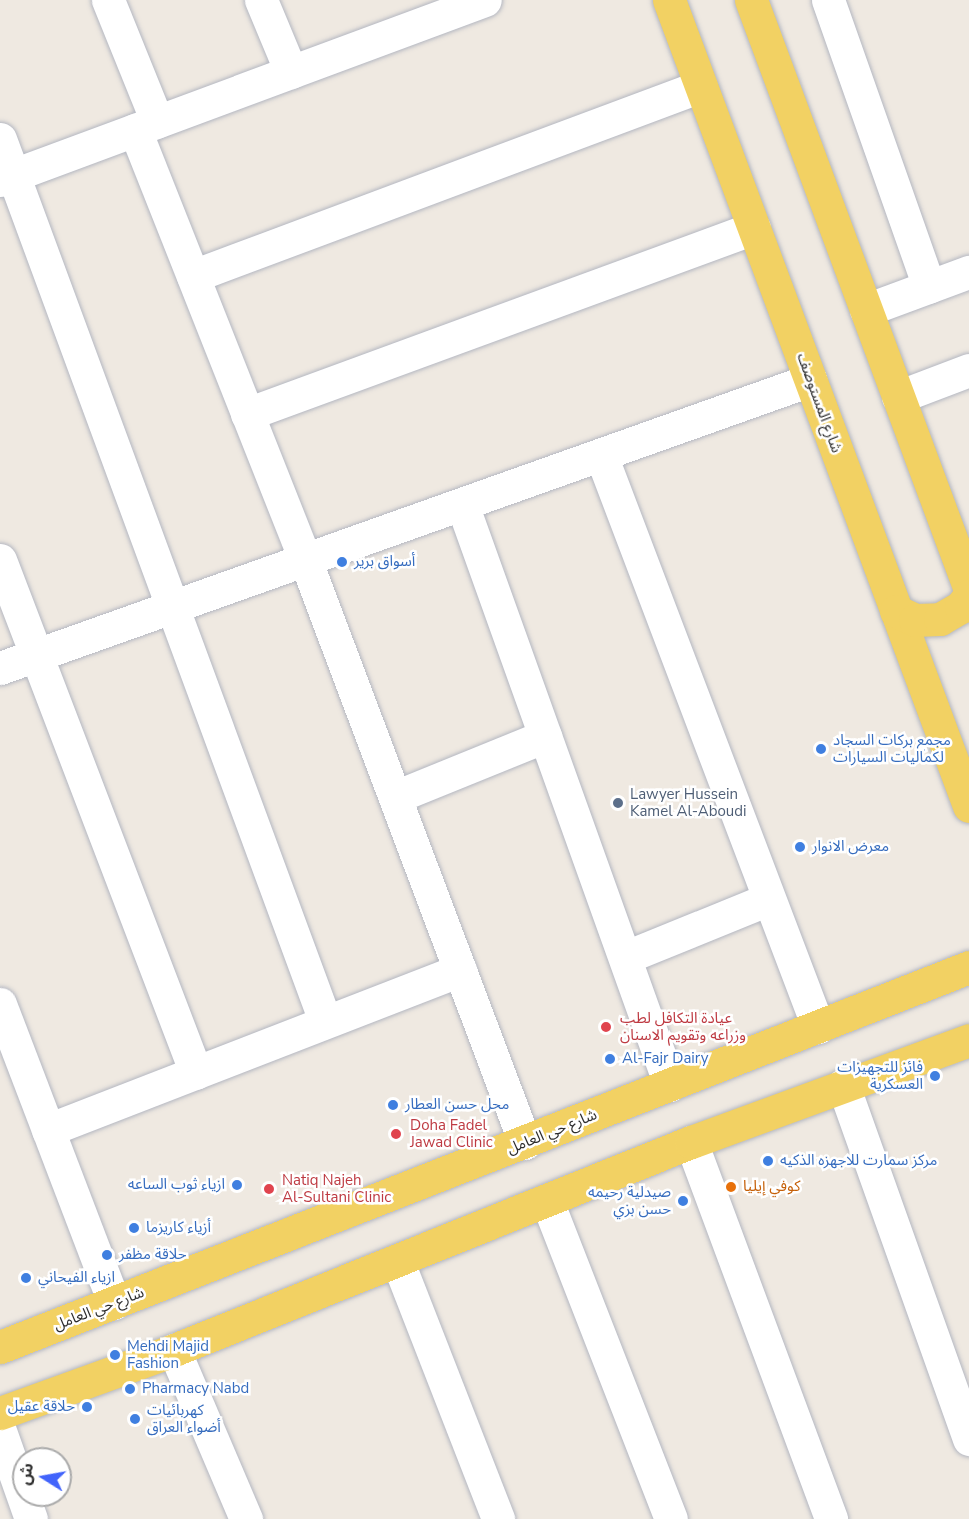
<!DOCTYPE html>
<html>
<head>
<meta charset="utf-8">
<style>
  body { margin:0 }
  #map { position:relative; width:969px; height:1519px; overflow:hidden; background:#efe9e1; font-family:"Nunito Sans","Noto Sans Arabic",sans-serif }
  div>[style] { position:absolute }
  .roads { filter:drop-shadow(0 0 2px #b4b7c1) drop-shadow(0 0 2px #b4b7c1) }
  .minor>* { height:33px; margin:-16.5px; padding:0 16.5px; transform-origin:16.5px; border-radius:16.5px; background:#fff }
  .major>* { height:33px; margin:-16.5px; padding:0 16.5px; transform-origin:16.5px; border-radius:16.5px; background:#f2d163 }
  .dots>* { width:16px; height:16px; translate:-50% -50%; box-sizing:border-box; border:3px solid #fff; border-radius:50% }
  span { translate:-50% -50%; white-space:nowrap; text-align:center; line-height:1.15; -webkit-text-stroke:5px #fff; paint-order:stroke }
  .street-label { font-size:15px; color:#2e2e2e }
  .shop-label { font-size:15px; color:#366cbe }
  .left { translate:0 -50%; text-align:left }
  .right { translate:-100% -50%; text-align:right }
  .service-label { font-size:15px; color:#4e5e75 }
  .health-label { font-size:15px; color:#be3a42 }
  .food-label { font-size:15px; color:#c56008 }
  .north { position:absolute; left:12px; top:1447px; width:60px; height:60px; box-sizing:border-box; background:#fff; border:2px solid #ababab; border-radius:50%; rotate:281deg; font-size:16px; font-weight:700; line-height:24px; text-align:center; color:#2e2e2e }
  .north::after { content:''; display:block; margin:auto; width:21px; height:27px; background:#4264fb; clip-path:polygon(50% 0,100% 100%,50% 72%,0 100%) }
</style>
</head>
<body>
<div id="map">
  <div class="roads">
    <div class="minor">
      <i style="left:108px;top:0;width:131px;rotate:68deg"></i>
      <i style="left:261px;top:0;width:78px;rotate:67.4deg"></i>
      <i style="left:828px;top:0;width:304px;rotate:70.6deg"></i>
      <i style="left:135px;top:130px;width:461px;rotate:68.4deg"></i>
      <i style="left:305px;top:559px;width:624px;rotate:69.36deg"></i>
      <i style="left:0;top:139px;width:940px;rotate:69.77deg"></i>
      <i style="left:0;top:180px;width:517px;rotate:-20.36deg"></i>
      <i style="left:193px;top:276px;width:542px;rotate:-20.51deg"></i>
      <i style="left:866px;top:310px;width:110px;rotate:-20.3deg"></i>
      <i style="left:898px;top:397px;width:76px;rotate:-20.8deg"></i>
      <i style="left:247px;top:414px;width:540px;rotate:-20.15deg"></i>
      <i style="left:601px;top:455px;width:612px;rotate:69.22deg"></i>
      <i style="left:462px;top:504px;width:617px;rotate:70.3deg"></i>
      <i style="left:0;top:560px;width:549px;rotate:69.09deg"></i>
      <i style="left:0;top:668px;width:860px;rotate:-19.57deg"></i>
      <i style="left:395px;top:797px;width:162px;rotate:-22.1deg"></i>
      <i style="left:626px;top:957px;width:154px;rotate:-22.1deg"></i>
      <i style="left:0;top:1004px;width:320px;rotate:69.1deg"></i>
      <i style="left:843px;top:1085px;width:376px;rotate:70.4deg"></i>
      <i style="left:48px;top:1130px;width:442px;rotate:-21.2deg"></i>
      <i style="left:691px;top:1142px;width:402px;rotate:69.6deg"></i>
      <i style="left:547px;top:1201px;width:341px;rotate:68.7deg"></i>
      <i style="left:398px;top:1262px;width:276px;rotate:68.7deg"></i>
      <i style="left:174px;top:1350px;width:184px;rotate:66.9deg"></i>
      <i style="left:0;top:1431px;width:93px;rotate:70.6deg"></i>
    </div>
    <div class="major">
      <i style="left:669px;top:0;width:860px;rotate:69.58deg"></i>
      <i style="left:751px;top:0;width:626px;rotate:69.63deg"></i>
      <i style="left:896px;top:611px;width:21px;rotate:25deg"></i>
      <i style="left:915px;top:620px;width:25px;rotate:-2deg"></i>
      <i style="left:940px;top:619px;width:24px;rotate:-30deg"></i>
      <i style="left:961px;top:607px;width:14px;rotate:-54deg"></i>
      <i style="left:0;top:1347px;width:1041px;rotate:-21.41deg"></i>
      <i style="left:0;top:1413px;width:185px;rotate:-19.9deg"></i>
      <i style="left:174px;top:1350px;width:557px;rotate:-21.92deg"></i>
      <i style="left:691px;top:1142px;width:296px;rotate:-20.1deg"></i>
    </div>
  </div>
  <div class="dots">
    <i style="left:342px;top:562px;background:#3f7fe0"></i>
    <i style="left:821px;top:749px;background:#3f7fe0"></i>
    <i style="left:618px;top:803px;background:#5c6f8a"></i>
    <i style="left:800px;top:847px;background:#3f7fe0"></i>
    <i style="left:606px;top:1027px;background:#e0444e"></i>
    <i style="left:610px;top:1059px;background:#3f7fe0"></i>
    <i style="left:935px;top:1076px;background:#3f7fe0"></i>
    <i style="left:393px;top:1105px;background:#3f7fe0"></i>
    <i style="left:396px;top:1134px;background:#e0444e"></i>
    <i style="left:768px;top:1161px;background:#3f7fe0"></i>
    <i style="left:237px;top:1185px;background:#3f7fe0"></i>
    <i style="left:731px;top:1187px;background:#e8710a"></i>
    <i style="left:269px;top:1189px;background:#e0444e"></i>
    <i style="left:683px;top:1201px;background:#3f7fe0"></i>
    <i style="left:134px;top:1228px;background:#3f7fe0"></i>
    <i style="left:107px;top:1255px;background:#3f7fe0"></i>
    <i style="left:26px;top:1278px;background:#3f7fe0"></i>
    <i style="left:115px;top:1355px;background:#3f7fe0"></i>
    <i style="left:130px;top:1389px;background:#3f7fe0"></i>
    <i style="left:87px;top:1407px;background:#3f7fe0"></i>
    <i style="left:135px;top:1419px;background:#3f7fe0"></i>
  </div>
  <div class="street-label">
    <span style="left:819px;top:403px;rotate:70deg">شارع المستوصف</span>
    <span style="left:552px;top:1132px;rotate:-22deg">شارع حي العامل</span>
    <span style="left:99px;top:1309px;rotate:-21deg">شارع حي العامل</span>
  </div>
  <div class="shop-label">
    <span class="left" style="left:354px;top:562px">أسواق برير</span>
    <span class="left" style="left:833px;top:749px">مجمع بركات السجاد<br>لكماليات السيارات</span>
    <span class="left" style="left:812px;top:847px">معرض الانوار</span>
    <span class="left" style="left:622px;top:1059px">Al-Fajr Dairy</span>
    <span class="right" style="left:923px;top:1076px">فائز للتجهيزات<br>العسكرية</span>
    <span class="left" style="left:405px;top:1105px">محل حسن العطار</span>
    <span class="left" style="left:780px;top:1161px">مركز سمارت للاجهزه الذكيه</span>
    <span class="right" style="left:225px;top:1185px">ازياء ثوب الساعه</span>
    <span class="right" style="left:671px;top:1201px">صيدلية رحيمه<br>حسن بزي</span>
    <span class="left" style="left:146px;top:1228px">أزياء كاريزما</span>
    <span class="left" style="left:119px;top:1255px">حلاقة مظفر</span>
    <span class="left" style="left:38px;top:1278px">ازياء الفيحاني</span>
    <span class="left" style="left:127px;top:1355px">Mehdi Majid<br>Fashion</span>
    <span class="left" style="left:142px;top:1389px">Pharmacy Nabd</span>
    <span class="right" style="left:75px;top:1407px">حلاقة عقيل</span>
    <span class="left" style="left:147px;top:1419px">كهربائيات<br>أضواء العراق</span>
  </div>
  <div class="service-label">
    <span class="left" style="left:630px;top:803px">Lawyer Hussein<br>Kamel Al-Aboudi</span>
  </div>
  <div class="health-label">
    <span class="left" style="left:620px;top:1027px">عيادة التكافل لطب<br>وزراعه وتقويم الاسنان</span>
    <span class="left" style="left:410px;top:1134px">Doha Fadel<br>Jawad Clinic</span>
    <span class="left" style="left:282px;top:1189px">Natiq Najeh<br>Al-Sultani Clinic</span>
  </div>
  <div class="food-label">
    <span class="left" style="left:743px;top:1187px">كوفي إيليا</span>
  </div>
  <div class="north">ش</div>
</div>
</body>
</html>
